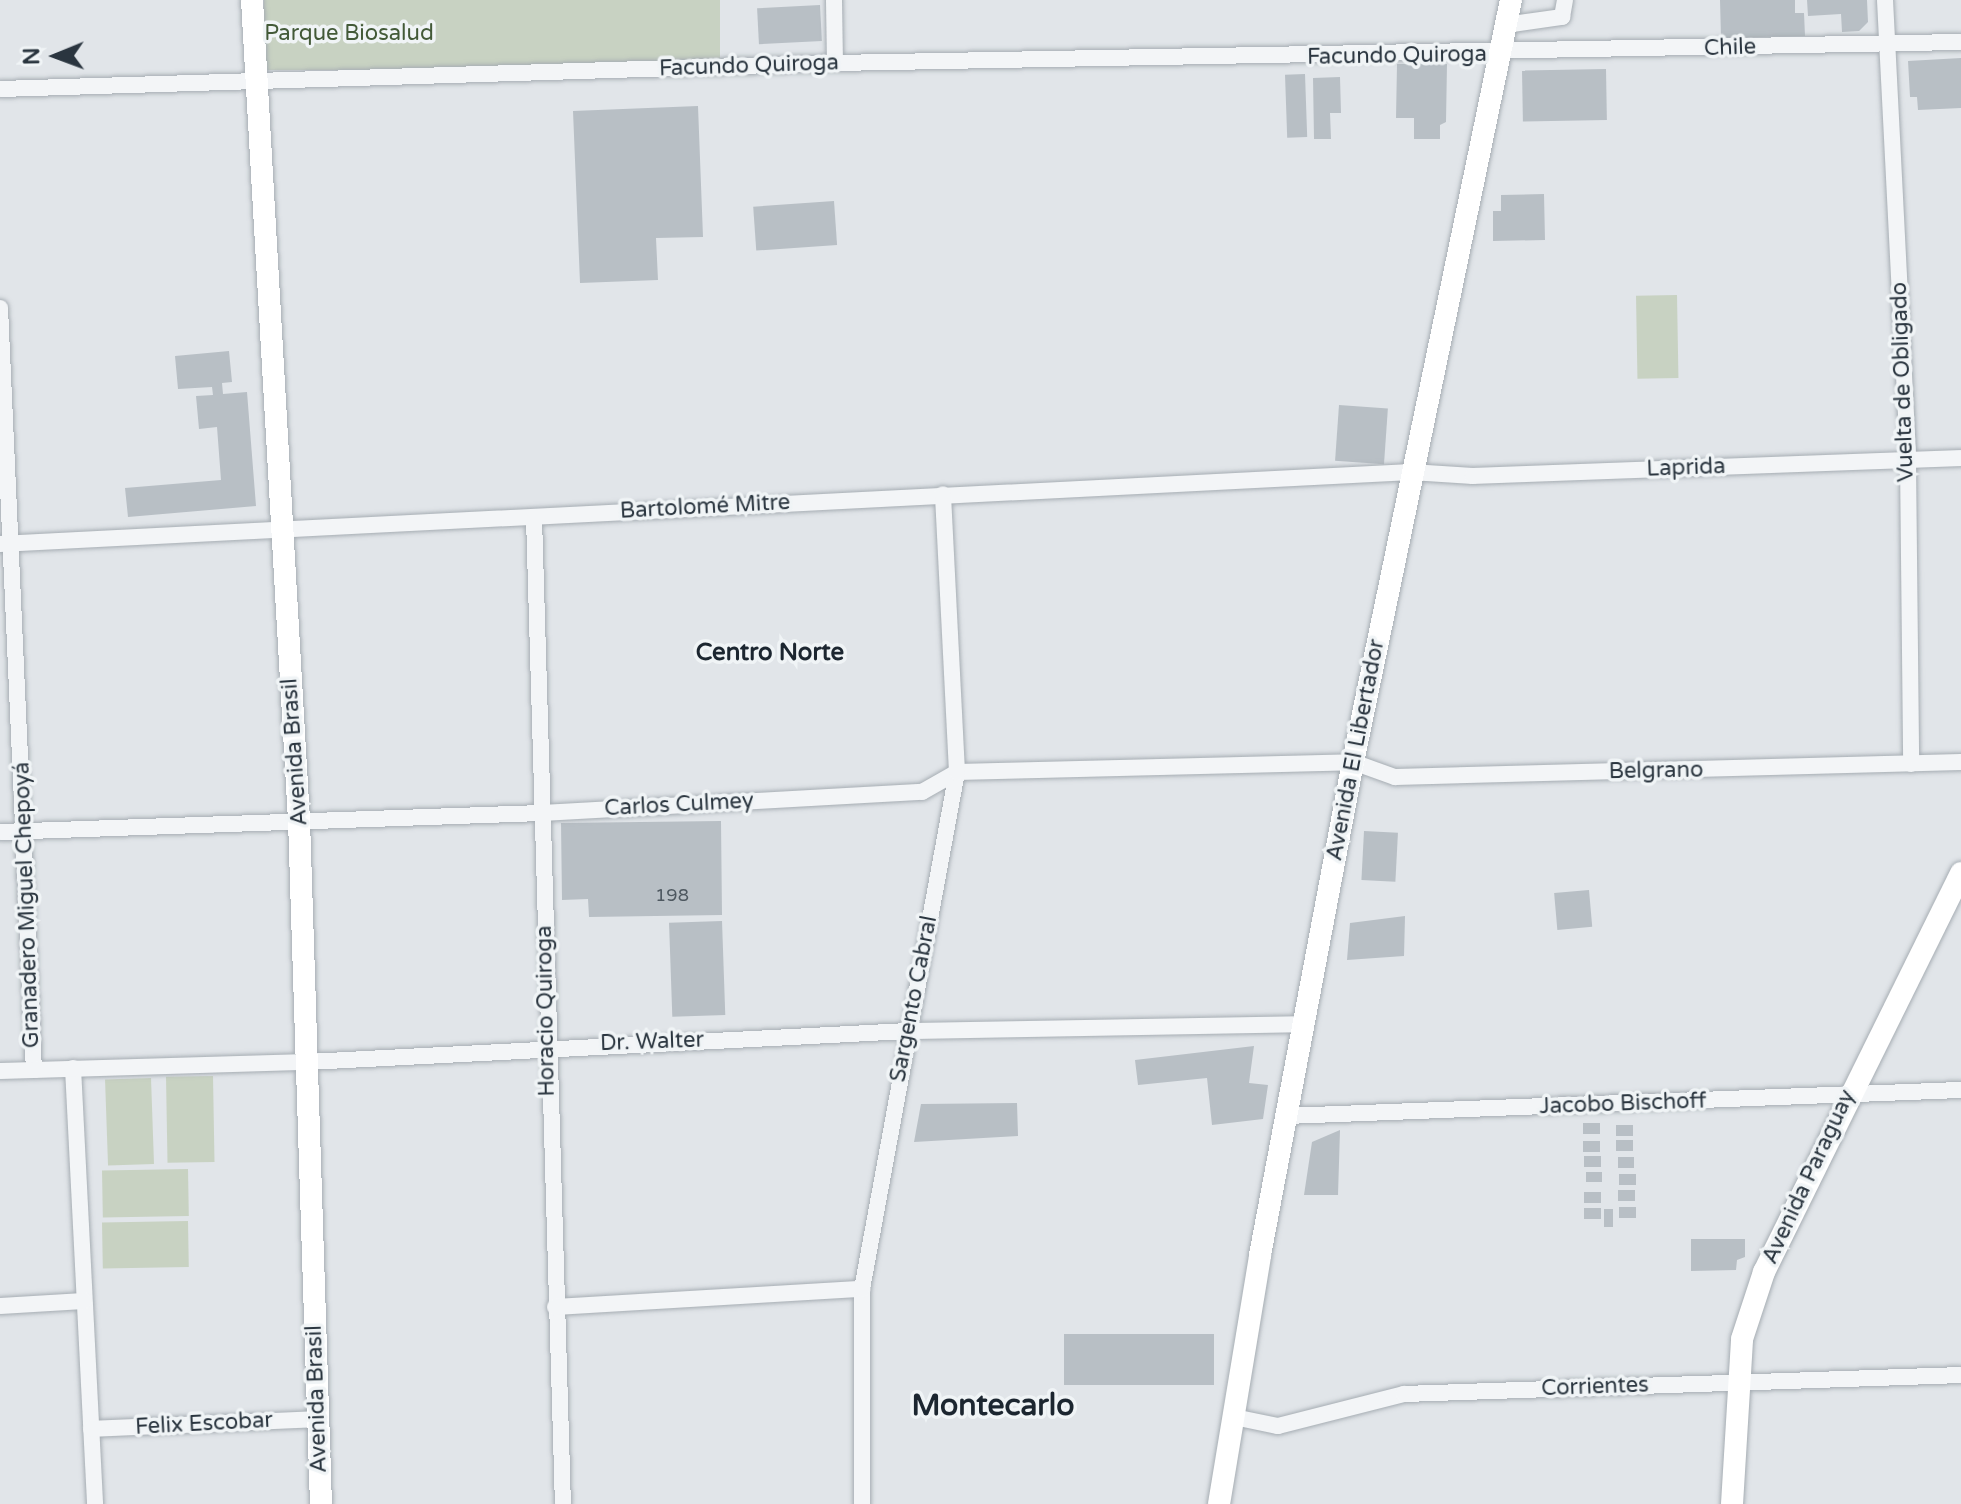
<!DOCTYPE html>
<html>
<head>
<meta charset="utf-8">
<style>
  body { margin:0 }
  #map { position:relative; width:1961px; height:1504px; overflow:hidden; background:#e1e5e9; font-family:"Varela Round",sans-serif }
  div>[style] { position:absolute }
  .green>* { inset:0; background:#c8d2c2; transform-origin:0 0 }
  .building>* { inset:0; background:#b8bfc5; transform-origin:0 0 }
  .roads { filter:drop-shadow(0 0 2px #a6adb3) drop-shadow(0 0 2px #a6adb3) }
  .minor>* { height:16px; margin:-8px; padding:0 8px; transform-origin:8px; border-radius:8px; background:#f3f5f7 }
  .major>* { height:22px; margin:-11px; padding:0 11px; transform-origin:11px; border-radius:11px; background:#fff }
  span { translate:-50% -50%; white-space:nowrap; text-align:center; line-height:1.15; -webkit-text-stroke:7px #f0f4f6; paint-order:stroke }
  .number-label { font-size:18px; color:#4e5860 }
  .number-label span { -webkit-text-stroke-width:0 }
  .park-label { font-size:22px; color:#435a38 }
  .street-label { font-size:22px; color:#2a353f }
  .neighbourhood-label { font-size:24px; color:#1c2630; font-weight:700 }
  .district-label { font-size:30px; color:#1c2630; font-weight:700 }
  .north { position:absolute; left:16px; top:16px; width:80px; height:80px; -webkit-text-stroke:6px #f0f4f6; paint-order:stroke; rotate:269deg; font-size:22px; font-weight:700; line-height:32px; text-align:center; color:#2a353f }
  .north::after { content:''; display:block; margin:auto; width:28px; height:36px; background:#2a353f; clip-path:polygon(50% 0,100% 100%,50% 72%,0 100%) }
</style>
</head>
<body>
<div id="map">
  <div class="green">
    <i style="left:264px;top:0;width:456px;height:70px"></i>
    <i style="left:1677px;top:295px;width:83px;height:41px;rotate:89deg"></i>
    <i style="left:213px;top:1076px;width:86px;height:47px;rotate:89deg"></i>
    <i style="left:151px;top:1078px;width:86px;height:46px;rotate:88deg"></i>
    <i style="left:188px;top:1169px;width:47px;height:86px;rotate:89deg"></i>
    <i style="left:188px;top:1221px;width:46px;height:86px;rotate:89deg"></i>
  </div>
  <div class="building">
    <i style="clip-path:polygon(1720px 0,1795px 0,1795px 13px,1804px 13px,1805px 36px,1721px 38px)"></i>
    <i style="clip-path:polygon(1807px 0,1867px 0,1868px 22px,1859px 31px,1842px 32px,1841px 14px,1808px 16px)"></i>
    <i style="left:820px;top:5px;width:36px;height:63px;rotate:87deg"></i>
    <i style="clip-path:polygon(1961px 58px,1961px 108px,1918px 110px,1917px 97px,1910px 97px,1908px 61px)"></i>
    <i style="clip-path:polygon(1397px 64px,1447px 64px,1446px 122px,1440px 125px,1440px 139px,1414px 139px,1414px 118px,1396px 118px)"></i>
    <i style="left:1606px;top:69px;width:51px;height:84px;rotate:89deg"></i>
    <i style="left:1305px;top:74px;width:63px;height:20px;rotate:88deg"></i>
    <i style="clip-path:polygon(1340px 77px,1341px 113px,1330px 113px,1331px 139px,1314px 139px,1313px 78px)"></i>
    <i style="clip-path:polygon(698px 106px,703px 237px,656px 238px,658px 280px,580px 283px,573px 111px)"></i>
    <i style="clip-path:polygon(1544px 194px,1545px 240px,1493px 241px,1493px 211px,1501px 211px,1501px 195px)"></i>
    <i style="left:834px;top:201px;width:44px;height:81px;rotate:86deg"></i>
    <i style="clip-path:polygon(229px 351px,232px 382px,222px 383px,223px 394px,247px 392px,256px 506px,128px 517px,125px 488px,221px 480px,217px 427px,199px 429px,196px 396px,213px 395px,212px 387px,178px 389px,175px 356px)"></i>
    <i style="left:1339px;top:405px;width:49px;height:56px;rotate:4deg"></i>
    <i style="clip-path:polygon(721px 821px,722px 915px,589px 917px,588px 899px,562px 900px,561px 823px)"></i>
    <i style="left:1364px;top:831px;width:34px;height:49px;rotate:3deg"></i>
    <i style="left:1589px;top:890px;width:37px;height:35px;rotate:85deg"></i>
    <i style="clip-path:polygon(1405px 916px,1404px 956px,1347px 960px,1350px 923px)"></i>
    <i style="left:722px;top:921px;width:94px;height:53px;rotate:88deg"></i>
    <i style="clip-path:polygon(1254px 1046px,1249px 1083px,1268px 1085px,1263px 1119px,1212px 1125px,1207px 1078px,1138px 1085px,1135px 1060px)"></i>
    <i style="clip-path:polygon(1017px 1103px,1018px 1136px,914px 1142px,921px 1104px)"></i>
    <i style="left:1583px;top:1123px;width:17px;height:11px"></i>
    <i style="left:1616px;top:1125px;width:17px;height:11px"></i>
    <i style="clip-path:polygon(1340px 1130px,1338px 1195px,1304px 1195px,1312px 1142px)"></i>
    <i style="left:1616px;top:1140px;width:17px;height:11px"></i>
    <i style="left:1583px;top:1141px;width:17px;height:11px"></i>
    <i style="left:1584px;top:1156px;width:17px;height:11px"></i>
    <i style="left:1618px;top:1157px;width:16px;height:11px"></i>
    <i style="left:1586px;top:1172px;width:16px;height:10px"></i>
    <i style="left:1619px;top:1174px;width:17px;height:11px"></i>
    <i style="left:1618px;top:1190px;width:17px;height:11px"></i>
    <i style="left:1584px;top:1192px;width:17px;height:11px"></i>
    <i style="left:1619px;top:1207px;width:17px;height:11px"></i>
    <i style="left:1584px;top:1208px;width:17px;height:11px"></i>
    <i style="left:1604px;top:1209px;width:9px;height:18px"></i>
    <i style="clip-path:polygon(1691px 1239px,1745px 1239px,1745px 1257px,1737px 1260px,1736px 1270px,1691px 1271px)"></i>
    <i style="left:1214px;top:1334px;width:51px;height:150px;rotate:90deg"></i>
  </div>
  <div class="roads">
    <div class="minor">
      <i style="left:834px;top:0;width:63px;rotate:89.1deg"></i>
      <i style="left:1885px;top:0;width:462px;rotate:87.1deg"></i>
      <i style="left:1908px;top:461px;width:303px;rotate:89.4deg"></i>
      <i style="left:1505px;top:25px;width:58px;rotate:-8deg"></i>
      <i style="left:1562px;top:17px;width:17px;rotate:-80deg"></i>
      <i style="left:0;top:89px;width:835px;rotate:-1.78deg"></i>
      <i style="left:835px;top:63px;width:1126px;rotate:-1.07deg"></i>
      <i style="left:0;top:308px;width:763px;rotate:87.45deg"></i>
      <i style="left:534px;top:517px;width:987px;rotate:88.32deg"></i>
      <i style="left:0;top:544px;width:1413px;rotate:-2.92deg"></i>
      <i style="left:1411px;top:472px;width:62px;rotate:3.7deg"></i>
      <i style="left:1473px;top:476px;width:488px;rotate:-2.1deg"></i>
      <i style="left:0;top:832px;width:542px;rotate:-2.01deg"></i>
      <i style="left:542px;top:813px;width:381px;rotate:-3.2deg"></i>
      <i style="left:922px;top:792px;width:40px;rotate:-29.7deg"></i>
      <i style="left:957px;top:772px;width:396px;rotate:-1.4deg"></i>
      <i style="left:1353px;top:762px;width:45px;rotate:19.7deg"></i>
      <i style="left:1395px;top:777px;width:566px;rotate:-1.52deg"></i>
      <i style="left:73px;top:1068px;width:437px;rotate:87.1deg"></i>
      <i style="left:0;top:1071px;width:308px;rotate:-1.7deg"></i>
      <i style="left:308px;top:1062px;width:600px;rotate:-2.96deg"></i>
      <i style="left:907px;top:1031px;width:398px;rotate:-1deg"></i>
      <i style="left:1286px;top:1116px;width:676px;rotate:-2.21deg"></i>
      <i style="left:0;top:1306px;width:84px;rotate:-3.4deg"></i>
      <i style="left:555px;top:1307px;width:308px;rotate:-3.4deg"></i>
      <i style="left:1234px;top:1417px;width:45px;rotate:11.6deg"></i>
      <i style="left:1278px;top:1426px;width:130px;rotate:-14.3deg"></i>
      <i style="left:1404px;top:1394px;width:557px;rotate:-1.95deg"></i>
      <i style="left:91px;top:1429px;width:227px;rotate:-2.5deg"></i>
      <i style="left:862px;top:1504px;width:215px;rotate:-90deg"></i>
      <i style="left:862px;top:1289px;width:526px;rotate:-79.59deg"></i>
      <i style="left:957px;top:772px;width:278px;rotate:-92.9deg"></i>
    </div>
    <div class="major">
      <i style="left:252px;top:0;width:821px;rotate:86.72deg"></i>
      <i style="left:299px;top:820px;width:684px;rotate:88.16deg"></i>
      <i style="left:1219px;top:1504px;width:252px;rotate:-80.6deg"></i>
      <i style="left:1260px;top:1255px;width:502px;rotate:-79.32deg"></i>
      <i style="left:1353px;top:762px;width:778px;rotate:-78.29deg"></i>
      <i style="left:1732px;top:1504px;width:165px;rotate:-86.5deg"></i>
      <i style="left:1742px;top:1339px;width:71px;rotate:-71.8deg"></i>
      <i style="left:1764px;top:1272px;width:445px;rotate:-63.7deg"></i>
    </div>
  </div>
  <div class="number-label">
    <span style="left:672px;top:895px">198</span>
  </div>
  <div class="park-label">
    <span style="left:349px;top:34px">Parque Biosalud</span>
  </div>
  <div class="street-label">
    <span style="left:1730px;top:48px;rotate:-2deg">Chile</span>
    <span style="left:1397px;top:56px;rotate:-1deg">Facundo Quiroga</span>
    <span style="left:749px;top:66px;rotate:-2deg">Facundo Quiroga</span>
    <span style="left:1903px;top:382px;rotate:-92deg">Vuelta de Obligado</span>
    <span style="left:1686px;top:468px;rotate:-2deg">Laprida</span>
    <span style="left:705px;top:507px;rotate:-3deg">Bartolomé Mitre</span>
    <span style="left:1356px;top:750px;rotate:-79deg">Avenida El Libertador</span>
    <span style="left:295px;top:752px;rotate:-94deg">Avenida Brasil</span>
    <span style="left:1656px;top:771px;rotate:-1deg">Belgrano</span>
    <span style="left:679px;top:805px;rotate:-3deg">Carlos Culmey</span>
    <span style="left:27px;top:905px;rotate:-92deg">Granadero Miguel Chepoyá</span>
    <span style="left:914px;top:999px;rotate:-79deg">Sargento Cabral</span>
    <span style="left:546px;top:1011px;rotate:-91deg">Horacio Quiroga</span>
    <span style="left:652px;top:1042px;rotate:-2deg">Dr. Walter</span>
    <span style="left:1623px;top:1104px;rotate:-2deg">Jacobo Bischoff</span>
    <span style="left:1809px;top:1177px;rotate:-65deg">Avenida Paraguay</span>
    <span style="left:1595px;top:1387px;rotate:-2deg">Corrientes</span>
    <span style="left:317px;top:1399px;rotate:-92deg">Avenida Brasil</span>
    <span style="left:204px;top:1424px;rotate:-3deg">Felix Escobar</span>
  </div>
  <div class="neighbourhood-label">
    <span style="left:770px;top:653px">Centro Norte</span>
  </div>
  <div class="district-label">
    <span style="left:993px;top:1406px">Montecarlo</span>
  </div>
  <div class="north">N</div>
</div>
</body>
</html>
